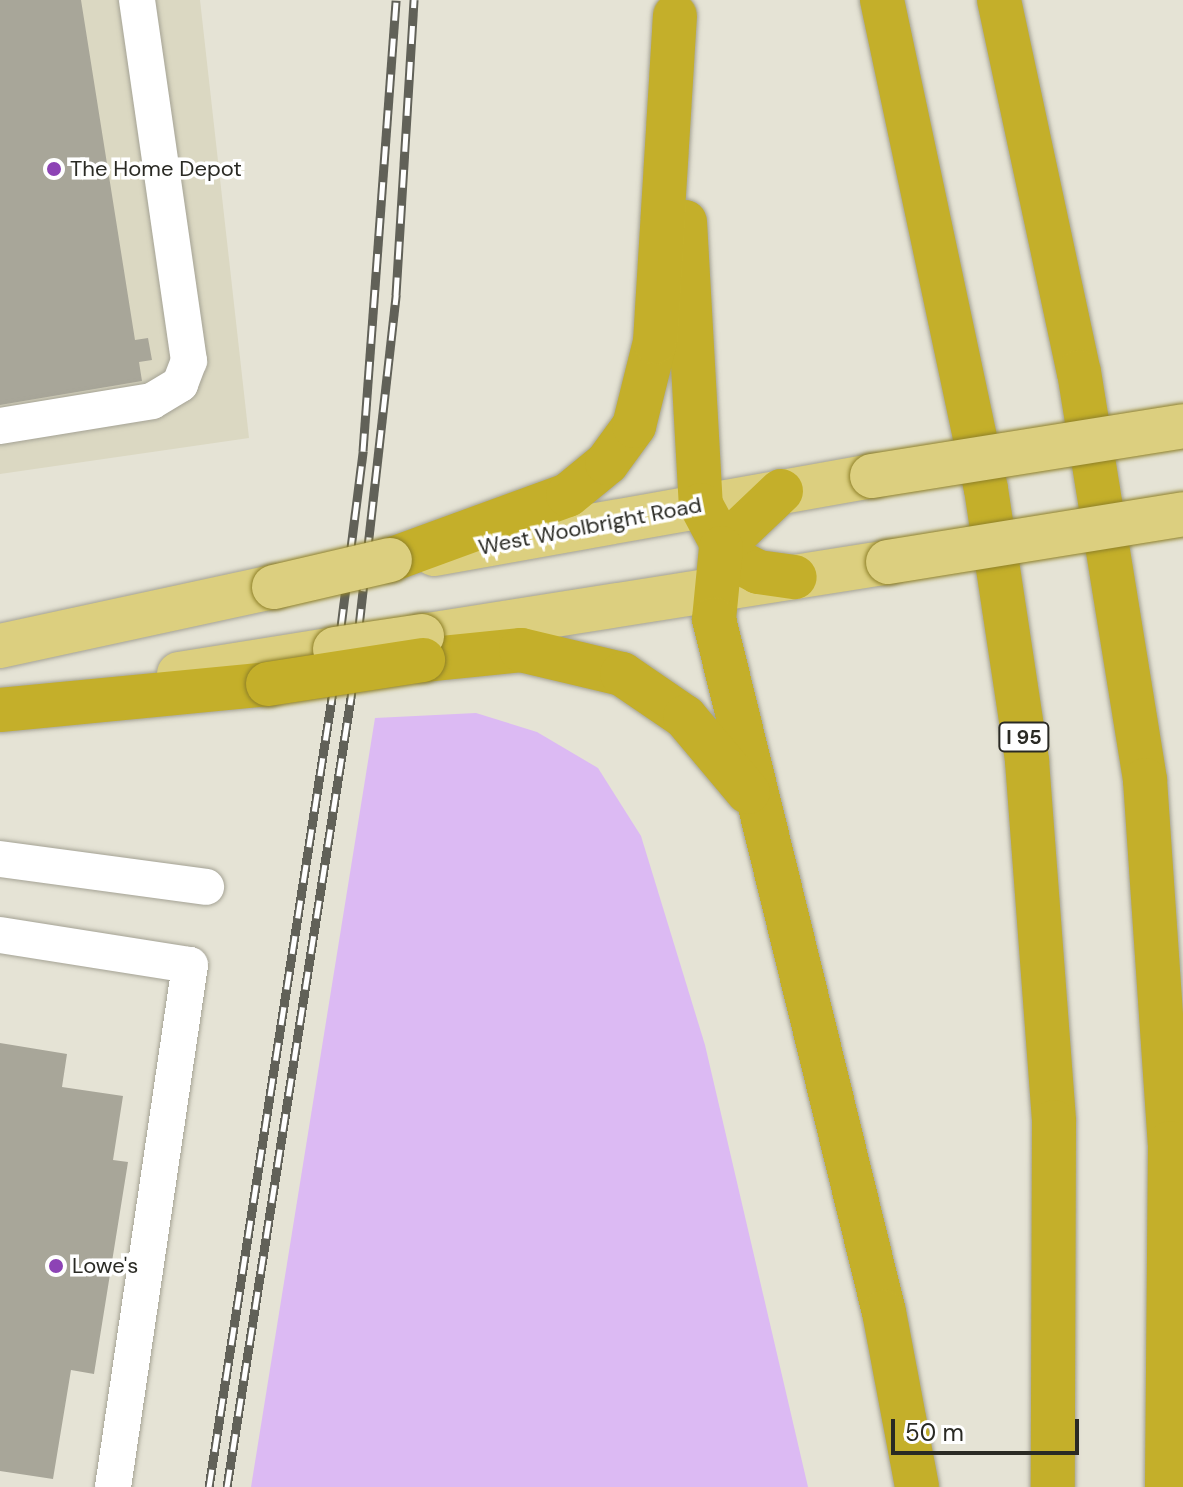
<!DOCTYPE html>
<html>
<head>
<meta charset="utf-8">
<style>
  body { margin:0 }
  #map { position:relative; width:1183px; height:1487px; overflow:hidden; background:#e5e3d5; font-family:"DM Sans",sans-serif }
  div>[style] { position:absolute }
  .built>* { inset:0; background:#dbd8c2 }
  .green>* { inset:0; background:#dcbaf3 }
  .building>* { inset:0; background:#a8a699 }
  .roads { filter:drop-shadow(0 0 2px #a4a294) drop-shadow(0 0 2px #a4a294) }
  .minor>* { height:36px; margin:-18px; padding:0 18px; transform-origin:18px; border-radius:18px; background:#fff }
  .major>* { height:44px; margin:-22px; padding:0 22px; transform-origin:22px; border-radius:22px; background:#dccf7f }
  .highway>* { height:44px; margin:-22px; padding:0 22px; transform-origin:22px; border-radius:22px; background:#c4af2a }
  .rail>* { height:9px; margin-top:-4.5px; transform-origin:0; background:repeating-linear-gradient(90deg,#fff 0 18px,#616158 0 36px); box-sizing:border-box; border-block:2px solid #616158 }
  .bridges { filter:drop-shadow(0 0 2px #8e8028) drop-shadow(0 0 2px #8e8028) }
  .major-bridge>* { height:44px; margin:-22px; padding:0 22px; transform-origin:22px; border-radius:22px; background:#dccf7f }
  .highway-bridge>* { height:44px; margin:-22px; padding:0 22px; transform-origin:22px; border-radius:22px; background:#c4af2a }
  .dots>* { width:22px; height:22px; translate:-50% -50%; box-sizing:border-box; border:4px solid #fff; border-radius:50% }
  span { translate:-50% -50%; white-space:nowrap; text-align:center; line-height:1.15; -webkit-text-stroke:7px #fff; paint-order:stroke }
  .shield-label span { padding:2px 6px; background:#fff; border:2px solid; border-radius:6px; -webkit-text-stroke-width:0 }
  .shield-label { font-size:20px; color:#2a2a24; font-weight:700 }
  .poi-label { font-size:22px; color:#2a2a24 }
  .left { translate:0 -50%; text-align:left }
  .street-label { font-size:22px; color:#2a2a24 }
  .scale { position:absolute; left:891px; top:1419px; width:188px; height:36px; box-sizing:border-box; border:4px solid #2a2a24; border-top:0; padding-left:10px; font-size:24px; line-height:28px; white-space:nowrap; color:#2a2a24; -webkit-text-stroke:6px #fff; paint-order:stroke }
</style>
</head>
<body>
<div id="map">
  <div class="built">
    <i style="clip-path:polygon(0 0,200px 0,249px 438px,0 474px)"></i>
  </div>
  <div class="green">
    <i style="clip-path:polygon(476px 713px,537px 732px,598px 768px,641px 836px,705px 1045px,808px 1487px,251px 1487px,375px 718px)"></i>
  </div>
  <div class="building">
    <i style="clip-path:polygon(0 0,81px 0,135px 340px,148px 338px,152px 360px,139px 362px,142px 381px,0 405px)"></i>
    <i style="clip-path:polygon(0 1043px,67px 1054px,62px 1087px,123px 1096px,113px 1160px,128px 1162px,94px 1374px,71px 1370px,53px 1479px,0 1471px)"></i>
  </div>
  <div class="roads">
    <div class="minor">
      <i style="left:0;top:426px;width:154px;rotate:-9.3deg"></i>
      <i style="left:152px;top:401px;width:33px;rotate:-31deg"></i>
      <i style="left:180px;top:384px;width:25px;rotate:-69deg"></i>
      <i style="left:189px;top:361px;width:365px;rotate:-98.2deg"></i>
      <i style="left:0;top:859px;width:208px;rotate:7.7deg"></i>
      <i style="left:0;top:935px;width:192px;rotate:9deg"></i>
      <i style="left:190px;top:965px;width:528px;rotate:98.39deg"></i>
    </div>
    <div class="major">
      <i style="left:434px;top:554px;width:445px;rotate:-10.1deg"></i>
      <i style="left:422px;top:636px;width:472px;rotate:-9deg"></i>
      <i style="left:0;top:646px;width:280px;rotate:-12.2deg"></i>
      <i style="left:179px;top:674px;width:158px;rotate:-9.1deg"></i>
    </div>
    <div class="highway">
      <i style="left:882px;top:0;width:500px;rotate:78deg"></i>
      <i style="left:986px;top:489px;width:275px;rotate:81.4deg"></i>
      <i style="left:1027px;top:761px;width:362px;rotate:85.7deg"></i>
      <i style="left:1054px;top:1122px;width:365px;rotate:90.2deg"></i>
      <i style="left:999px;top:0;width:381px;rotate:77.9deg"></i>
      <i style="left:1079px;top:372px;width:413px;rotate:80.8deg"></i>
      <i style="left:1145px;top:780px;width:364px;rotate:86.1deg"></i>
      <i style="left:1170px;top:1143px;width:344px;rotate:90.5deg"></i>
      <i style="left:685px;top:222px;width:283px;rotate:86.8deg"></i>
      <i style="left:701px;top:505px;width:59px;rotate:61.7deg"></i>
      <i style="left:729px;top:557px;width:33px;rotate:27deg"></i>
      <i style="left:758px;top:572px;width:37px;rotate:8deg"></i>
      <i style="left:781px;top:491px;width:83px;rotate:136.5deg"></i>
      <i style="left:721px;top:548px;width:71px;rotate:95.6deg"></i>
      <i style="left:714px;top:619px;width:714px;rotate:76.22deg"></i>
      <i style="left:884px;top:1312px;width:178px;rotate:79.3deg"></i>
      <i style="left:390px;top:560px;width:189px;rotate:-20.1deg"></i>
      <i style="left:568px;top:495px;width:50px;rotate:-39.4deg"></i>
      <i style="left:607px;top:463px;width:46px;rotate:-53.9deg"></i>
      <i style="left:634px;top:426px;width:87px;rotate:-76deg"></i>
      <i style="left:655px;top:342px;width:327px;rotate:-86.5deg"></i>
      <i style="left:423px;top:660px;width:99px;rotate:-5.8deg"></i>
      <i style="left:521px;top:650px;width:104px;rotate:13.4deg"></i>
      <i style="left:622px;top:674px;width:76px;rotate:34.3deg"></i>
      <i style="left:685px;top:717px;width:98px;rotate:50deg"></i>
      <i style="left:0;top:710px;width:269px;rotate:-5.5deg"></i>
    </div>
  </div>
  <div class="rail">
    <i style="left:209px;top:1487px;width:799px;rotate:-81.14deg"></i>
    <i style="left:332px;top:698px;width:249px;rotate:-82.8deg"></i>
    <i style="left:363px;top:451px;width:452px;rotate:-85.8deg"></i>
    <i style="left:227px;top:1487px;width:799px;rotate:-81.07deg"></i>
    <i style="left:351px;top:698px;width:406px;rotate:-83.6deg"></i>
    <i style="left:396px;top:295px;width:296px;rotate:-86.5deg"></i>
  </div>
  <div class="bridges">
    <div class="major-bridge">
      <i style="left:872px;top:476px;width:315px;rotate:-9.1deg"></i>
      <i style="left:888px;top:562px;width:299px;rotate:-9.2deg"></i>
      <i style="left:274px;top:587px;width:119px;rotate:-13.1deg"></i>
      <i style="left:335px;top:649px;width:88px;rotate:-8.5deg"></i>
    </div>
    <div class="highway-bridge">
      <i style="left:268px;top:684px;width:157px;rotate:-8.8deg"></i>
    </div>
  </div>
  <div class="dots">
    <i style="left:54px;top:169px;background:#8d43b5"></i>
    <i style="left:56px;top:1266px;background:#8d43b5"></i>
  </div>
  <div class="shield-label">
    <span style="left:1024px;top:737px">I 95</span>
  </div>
  <div class="poi-label">
    <span class="left" style="left:70px;top:169px">The Home Depot</span>
    <span class="left" style="left:72px;top:1266px">Lowe's</span>
  </div>
  <div class="street-label">
    <span style="left:590px;top:526px;rotate:-11deg">West Woolbright Road</span>
  </div>
  <div class="scale">50 m</div>
</div>
</body>
</html>
